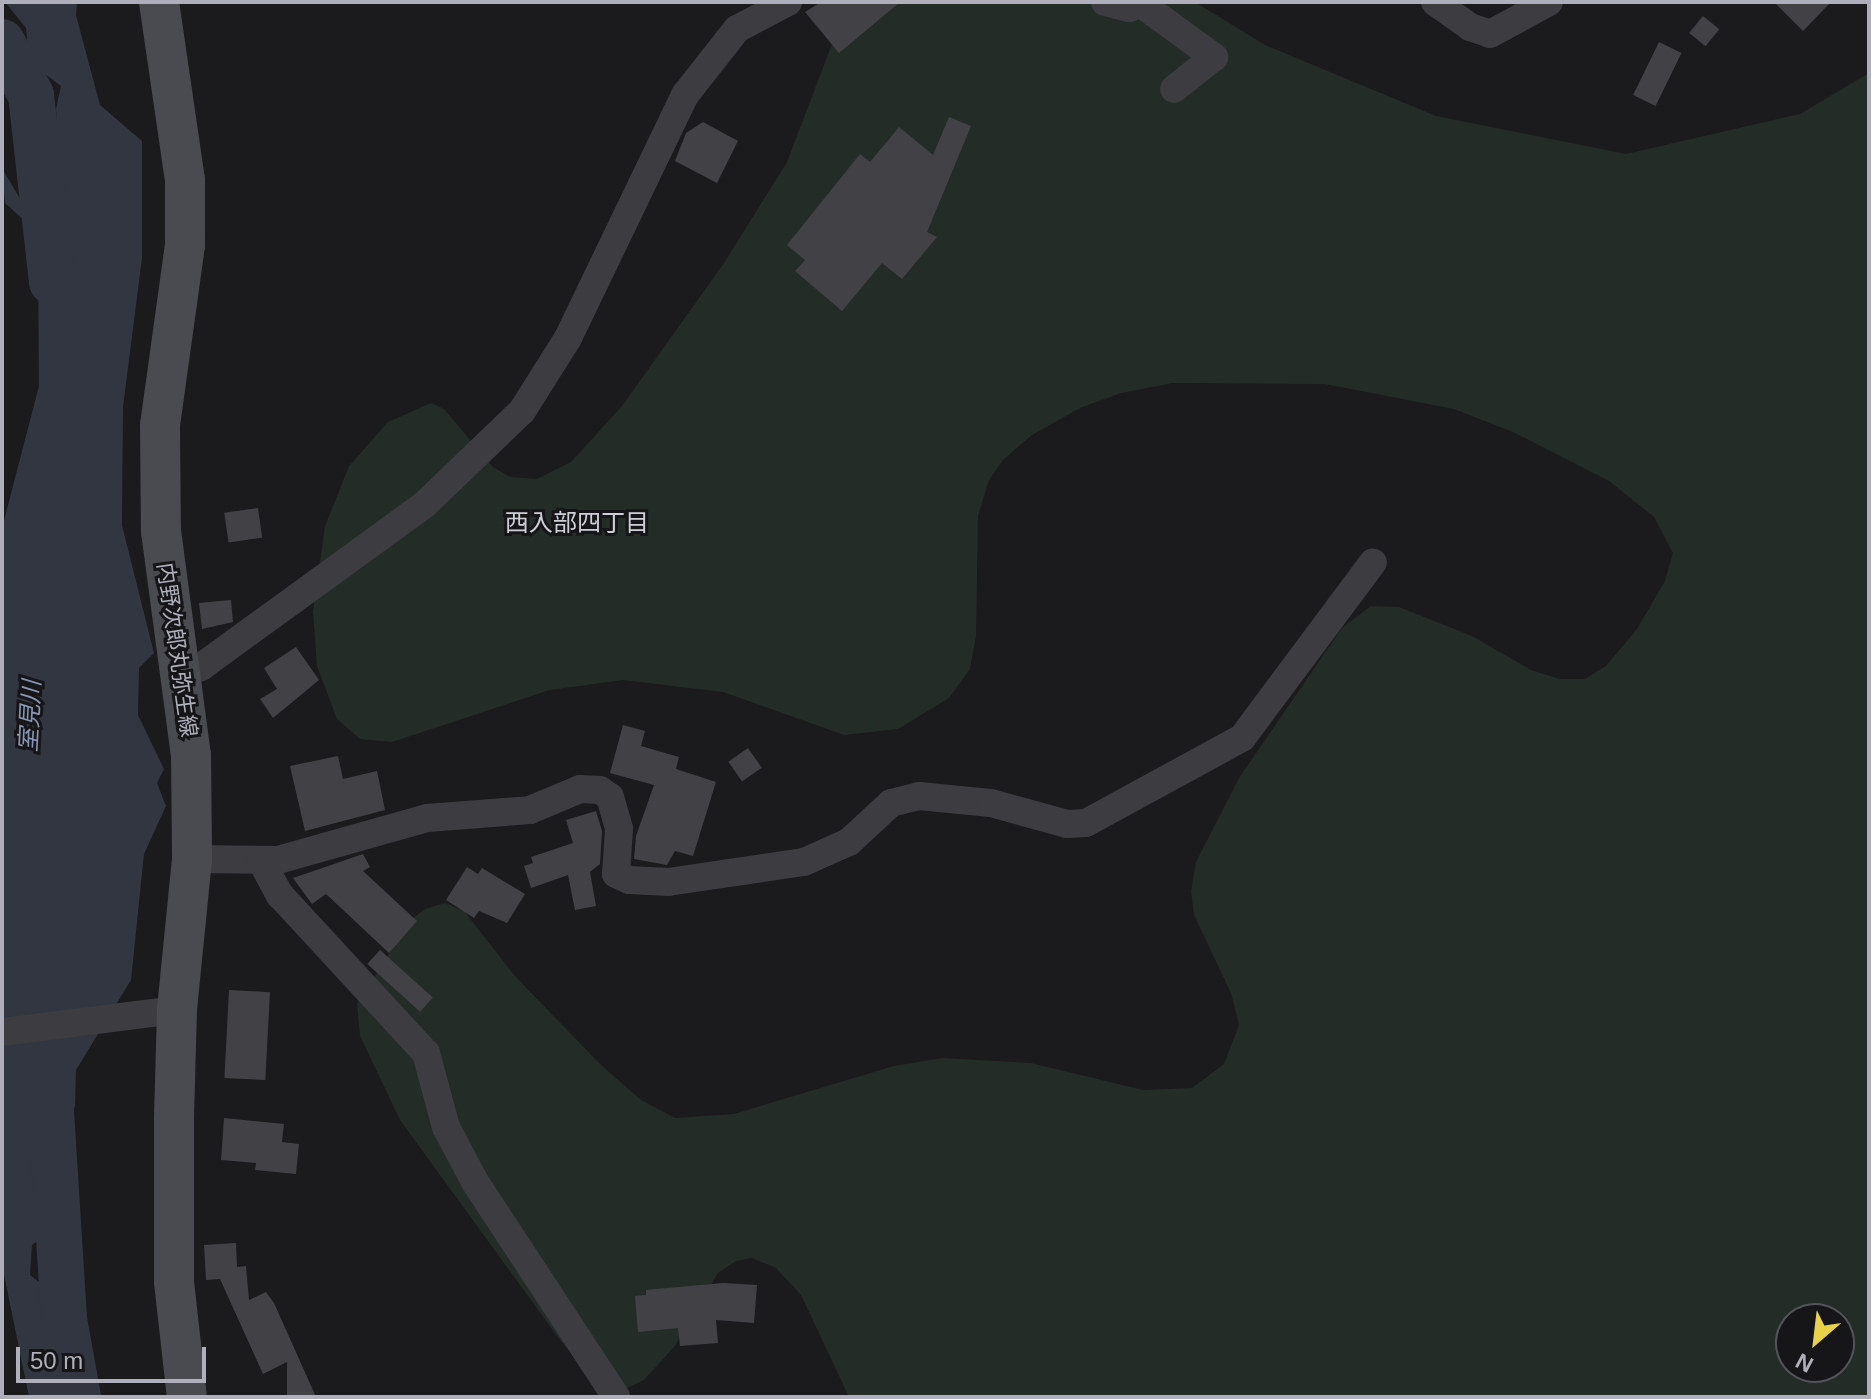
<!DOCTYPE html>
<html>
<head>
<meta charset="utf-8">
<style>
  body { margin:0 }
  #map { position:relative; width:1871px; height:1399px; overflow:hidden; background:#1b1a1c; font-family:Arial,"Noto Sans JP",sans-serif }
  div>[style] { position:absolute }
  .green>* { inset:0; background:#242c27 }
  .water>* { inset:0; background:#313640 }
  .river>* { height:46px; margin:-23px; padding:0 23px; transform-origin:23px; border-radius:23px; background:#313640 }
  .building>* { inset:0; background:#424246; transform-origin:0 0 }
  .minor>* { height:28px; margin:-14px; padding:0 14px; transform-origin:14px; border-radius:14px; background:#3c3c41 }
  .secondary>* { height:40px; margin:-20px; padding:0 20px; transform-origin:20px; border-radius:20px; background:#4a4a51 }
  span { translate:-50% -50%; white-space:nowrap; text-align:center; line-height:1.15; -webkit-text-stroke:6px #161517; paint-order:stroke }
  .street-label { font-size:22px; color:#aeafbb }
  .neighbourhood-label { font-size:24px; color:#cfcfd7 }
  .water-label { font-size:24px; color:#8896b3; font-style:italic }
  .frame { position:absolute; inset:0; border:4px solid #aeafbb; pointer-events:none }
  .north { position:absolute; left:1775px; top:1303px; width:80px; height:80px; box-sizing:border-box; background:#161517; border:2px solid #535359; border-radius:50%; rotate:208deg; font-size:22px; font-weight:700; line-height:32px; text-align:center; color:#aeafbb }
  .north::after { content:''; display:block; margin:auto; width:28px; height:36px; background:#e7d248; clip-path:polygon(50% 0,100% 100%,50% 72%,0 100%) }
  .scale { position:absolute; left:16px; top:1347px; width:190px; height:36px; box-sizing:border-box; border:4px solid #aeafbb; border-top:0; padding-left:10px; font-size:24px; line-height:28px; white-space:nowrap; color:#aeafbb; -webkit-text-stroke:6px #161517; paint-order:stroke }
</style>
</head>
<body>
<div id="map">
  <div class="green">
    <i style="clip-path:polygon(evenodd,848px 2px,1195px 2px,1265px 45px,1436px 116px,1626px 154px,1800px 114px,1869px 73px,1869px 1397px,849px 1397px,801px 1295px,776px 1268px,752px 1258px,736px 1261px,718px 1273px,674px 1347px,644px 1380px,623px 1390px,595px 1380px,560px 1340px,400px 1120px,360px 1036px,357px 1004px,410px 921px,425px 909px,445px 903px,464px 911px,515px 976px,601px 1065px,641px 1100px,675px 1118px,734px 1114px,894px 1066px,943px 1058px,1031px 1063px,1143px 1090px,1192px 1088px,1224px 1064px,1239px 1025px,1231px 993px,1194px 915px,1191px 891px,1196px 862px,1239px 778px,1342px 628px,1371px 606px,1399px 607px,1472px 636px,1531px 670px,1560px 679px,1585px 679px,1606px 666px,1637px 629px,1665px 581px,1673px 553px,1654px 517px,1609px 481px,1513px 432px,1454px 409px,1325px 384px,1173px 383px,1121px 393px,1080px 408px,1032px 435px,1003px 460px,989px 480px,978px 516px,976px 636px,970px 669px,949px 698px,898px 729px,844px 735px,723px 692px,623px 680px,550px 690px,392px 742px,360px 739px,337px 719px,317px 666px,313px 611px,325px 526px,349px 466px,388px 422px,431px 403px,444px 409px,493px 467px,510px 477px,537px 479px,571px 462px,622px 406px,724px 263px,787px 162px,848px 2px,1791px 1319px,1839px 1319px,1839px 1367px,1791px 1367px,1791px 1319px)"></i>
  </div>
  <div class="water">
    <i style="clip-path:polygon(5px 2px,77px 2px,76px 15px,100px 105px,142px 141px,142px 258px,123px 407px,122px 525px,154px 653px,139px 668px,138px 715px,164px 769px,157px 783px,166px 806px,144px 854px,131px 980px,76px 1070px,75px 1106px,43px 1187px,47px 1195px,40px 1239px,32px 1245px,30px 1275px,39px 1282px,58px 1338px,71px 1397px,29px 1397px,2px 1265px,2px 528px,39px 386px,38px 270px,26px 222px,5px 203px,2px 168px,33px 221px,56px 218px,60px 178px,56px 109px,61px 86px,29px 62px,26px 28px)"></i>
  </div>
  <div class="river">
    <i style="left:2px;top:42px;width:60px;rotate:61.3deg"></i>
    <i style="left:31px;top:95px;width:188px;rotate:83.6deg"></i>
    <i style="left:50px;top:1095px;width:224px;rotate:86.4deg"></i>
    <i style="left:64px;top:1319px;width:79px;rotate:79.8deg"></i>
  </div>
  <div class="building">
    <i style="clip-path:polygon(821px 2px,900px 2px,839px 53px,805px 12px)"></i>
    <i style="clip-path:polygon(1774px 2px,1831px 2px,1803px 31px)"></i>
    <i style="left:1703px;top:16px;width:21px;height:22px;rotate:39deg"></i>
    <i style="left:1659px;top:42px;width:25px;height:59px;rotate:26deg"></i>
    <i style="clip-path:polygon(949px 117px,971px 126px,927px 232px,937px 237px,902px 279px,882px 263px,842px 311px,795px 271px,805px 260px,787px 245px,860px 154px,870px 162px,899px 127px,933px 155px)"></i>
    <i style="clip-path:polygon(703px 122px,738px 141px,717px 183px,675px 161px,686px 133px)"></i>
    <i style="left:258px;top:508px;width:30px;height:34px;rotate:82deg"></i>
    <i style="clip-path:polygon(231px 600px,233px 622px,202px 629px,199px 603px)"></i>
    <i style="clip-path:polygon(296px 647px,319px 680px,273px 718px,260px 699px,277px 689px,264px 668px)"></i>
    <i style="clip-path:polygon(623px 725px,645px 731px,641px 746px,679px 757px,676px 769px,716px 782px,693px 856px,675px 851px,667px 865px,634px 859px,636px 836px,654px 785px,610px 773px)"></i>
    <i style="left:748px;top:748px;width:24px;height:24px;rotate:55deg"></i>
    <i style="clip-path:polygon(338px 756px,343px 779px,377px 771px,385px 810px,305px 831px,290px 766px)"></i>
    <i style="clip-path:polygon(596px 811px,602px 831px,600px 864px,590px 872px,596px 906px,575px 910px,568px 875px,531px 888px,524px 866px,533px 863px,531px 857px,573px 843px,566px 820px)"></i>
    <i style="clip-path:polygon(363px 854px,370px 867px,363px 871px,417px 921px,389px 953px,326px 894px,312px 904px,293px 878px)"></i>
    <i style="clip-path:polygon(467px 867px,478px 874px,482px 868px,525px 894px,507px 923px,479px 911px,474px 918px,446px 900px)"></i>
    <i style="left:380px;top:950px;width:71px;height:19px;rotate:42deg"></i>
    <i style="left:229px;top:990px;width:41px;height:88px;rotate:3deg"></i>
    <i style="clip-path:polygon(224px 1118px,284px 1124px,282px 1142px,299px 1144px,296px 1174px,255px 1170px,256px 1163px,221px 1160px)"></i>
    <i style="clip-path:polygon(236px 1243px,237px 1267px,246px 1266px,249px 1300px,266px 1292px,274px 1303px,316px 1397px,287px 1397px,287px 1362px,263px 1374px,220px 1279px,206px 1280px,204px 1245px)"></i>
    <i style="clip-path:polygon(723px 1283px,757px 1285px,754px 1323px,716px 1320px,718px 1343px,680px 1346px,678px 1328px,638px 1332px,635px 1296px,646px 1295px,646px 1290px)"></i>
  </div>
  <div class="minor">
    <i style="left:1105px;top:2px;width:25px;rotate:14deg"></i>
    <i style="left:1129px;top:8px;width:15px;rotate:-23deg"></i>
    <i style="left:1435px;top:2px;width:43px;rotate:35.5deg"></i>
    <i style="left:1470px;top:27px;width:21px;rotate:19deg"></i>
    <i style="left:1490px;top:34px;width:67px;rotate:-28.5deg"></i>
    <i style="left:1140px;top:3px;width:92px;rotate:36.1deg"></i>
    <i style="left:1214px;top:57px;width:51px;rotate:141.3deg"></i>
    <i style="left:183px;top:673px;width:19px;rotate:-18deg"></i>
    <i style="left:201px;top:667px;width:277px;rotate:-36deg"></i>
    <i style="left:425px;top:504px;width:134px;rotate:-43.8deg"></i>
    <i style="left:522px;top:411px;width:86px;rotate:-57.8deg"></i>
    <i style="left:568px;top:338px;width:270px;rotate:-64.3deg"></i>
    <i style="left:685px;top:95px;width:84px;rotate:-51.8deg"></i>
    <i style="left:737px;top:29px;width:58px;rotate:-27.9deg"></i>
    <i style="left:192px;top:859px;width:86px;rotate:0.7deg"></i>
    <i style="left:278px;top:860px;width:155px;rotate:-15.7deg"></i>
    <i style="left:427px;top:818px;width:103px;rotate:-4.4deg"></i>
    <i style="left:530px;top:810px;width:54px;rotate:-22.8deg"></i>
    <i style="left:580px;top:789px;width:20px;rotate:3deg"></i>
    <i style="left:600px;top:790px;width:12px;rotate:35deg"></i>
    <i style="left:610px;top:797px;width:33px;rotate:74deg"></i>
    <i style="left:619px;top:829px;width:45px;rotate:93.8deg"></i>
    <i style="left:616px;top:874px;width:14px;rotate:25deg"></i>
    <i style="left:629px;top:880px;width:39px;rotate:3deg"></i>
    <i style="left:668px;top:882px;width:137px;rotate:-8.4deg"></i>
    <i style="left:804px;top:862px;width:49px;rotate:-24deg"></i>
    <i style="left:849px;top:842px;width:57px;rotate:-42.9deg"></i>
    <i style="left:891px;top:803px;width:29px;rotate:-14deg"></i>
    <i style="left:919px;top:796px;width:72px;rotate:5.6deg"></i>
    <i style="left:991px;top:803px;width:79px;rotate:15.4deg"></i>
    <i style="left:1067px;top:824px;width:19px;rotate:-3deg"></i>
    <i style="left:1086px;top:823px;width:178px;rotate:-28.6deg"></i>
    <i style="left:1242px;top:738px;width:219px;rotate:-53.3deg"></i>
    <i style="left:261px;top:860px;width:40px;rotate:62deg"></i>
    <i style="left:280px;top:895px;width:215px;rotate:47.3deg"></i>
    <i style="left:426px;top:1053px;width:77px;rotate:74.9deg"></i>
    <i style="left:446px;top:1127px;width:62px;rotate:62.2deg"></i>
    <i style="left:475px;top:1182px;width:257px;rotate:56.7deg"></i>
    <i style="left:2px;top:1032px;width:176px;rotate:-7.2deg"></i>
  </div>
  <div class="secondary">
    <i style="left:159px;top:2px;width:180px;rotate:81.7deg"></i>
    <i style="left:185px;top:180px;width:65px;rotate:90deg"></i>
    <i style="left:185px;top:245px;width:182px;rotate:97.9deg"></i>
    <i style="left:160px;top:425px;width:106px;rotate:89.5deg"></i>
    <i style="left:161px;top:531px;width:226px;rotate:82.4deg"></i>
    <i style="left:191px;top:755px;width:104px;rotate:89.4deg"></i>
    <i style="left:192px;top:859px;width:152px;rotate:95.7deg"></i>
    <i style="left:177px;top:1010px;width:109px;rotate:91.6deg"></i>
    <i style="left:174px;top:1119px;width:163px;rotate:90deg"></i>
    <i style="left:174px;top:1282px;width:116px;rotate:83.6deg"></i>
  </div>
  <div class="street-label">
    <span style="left:177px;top:650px;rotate:82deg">内野次郎丸弥生線</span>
  </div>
  <div class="neighbourhood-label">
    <span style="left:577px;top:523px">西入部四丁目</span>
  </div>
  <div class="water-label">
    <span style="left:30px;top:716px;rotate:-87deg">室見川</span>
  </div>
  <div class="frame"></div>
  <div class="north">N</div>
  <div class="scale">50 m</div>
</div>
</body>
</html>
